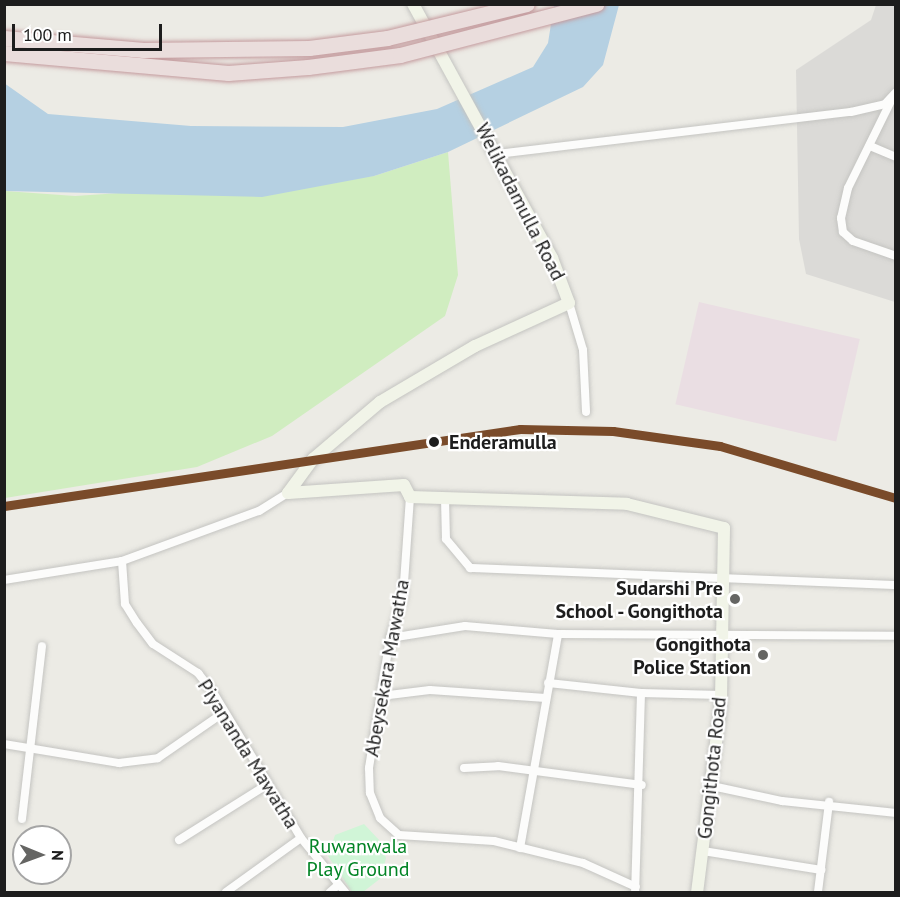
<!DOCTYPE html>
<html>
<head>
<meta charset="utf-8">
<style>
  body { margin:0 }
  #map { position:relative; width:900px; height:897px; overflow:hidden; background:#ecebe5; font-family:"PT Sans",sans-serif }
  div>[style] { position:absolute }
  .residential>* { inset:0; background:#dbdad7 }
  .industrial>* { inset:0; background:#eadee3; transform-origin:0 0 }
  .grass>* { inset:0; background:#d0edc0 }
  .park>* { inset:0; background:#d0f5d7 }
  .water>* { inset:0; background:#b5d0e2 }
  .roads { filter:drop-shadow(0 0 2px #c4c4c1) drop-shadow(0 0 2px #c4c4c1) }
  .street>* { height:8px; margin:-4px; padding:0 4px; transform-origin:4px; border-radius:4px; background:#fcfcfb }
  .secondary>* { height:12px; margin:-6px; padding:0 6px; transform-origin:6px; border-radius:6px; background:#f1f4e8 }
  .bridges { filter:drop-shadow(0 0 2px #c49b9e) drop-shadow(0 0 2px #c49b9e) }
  .highway-bridge>* { height:15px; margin:-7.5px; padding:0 7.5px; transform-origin:7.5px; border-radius:7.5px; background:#eadddc }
  .rail-1>* { height:9px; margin:-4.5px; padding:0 4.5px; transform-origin:4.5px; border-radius:4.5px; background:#7a4b2a }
  .dots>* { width:16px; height:16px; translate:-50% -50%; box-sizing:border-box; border:3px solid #fff; border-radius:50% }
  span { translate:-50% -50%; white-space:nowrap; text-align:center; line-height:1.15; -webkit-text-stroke:4.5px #fff; paint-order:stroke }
  .street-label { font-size:20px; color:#1d1d1d }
  .stop-label { font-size:20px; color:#1d1d1d; font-weight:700 }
  .left { translate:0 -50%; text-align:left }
  .poi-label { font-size:20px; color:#1d1d1d; font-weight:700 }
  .right { translate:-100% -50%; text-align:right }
  .park-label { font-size:20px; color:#028425 }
  .frame { position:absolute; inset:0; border:6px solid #1d1d1d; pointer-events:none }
  .north { position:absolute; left:12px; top:825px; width:60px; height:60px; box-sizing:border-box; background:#fff; border:2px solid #a5a5a5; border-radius:50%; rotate:91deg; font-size:16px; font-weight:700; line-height:24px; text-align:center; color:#1d1d1d }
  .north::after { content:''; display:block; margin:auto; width:21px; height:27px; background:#656563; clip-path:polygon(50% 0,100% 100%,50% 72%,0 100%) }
  .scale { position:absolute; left:12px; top:24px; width:150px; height:27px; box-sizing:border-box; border:3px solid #1d1d1d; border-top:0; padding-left:8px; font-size:18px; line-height:21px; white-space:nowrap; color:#1d1d1d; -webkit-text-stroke:4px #fff; paint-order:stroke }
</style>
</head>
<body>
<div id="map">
  <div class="residential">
    <i style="clip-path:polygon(876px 5px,895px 5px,895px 302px,806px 274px,799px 239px,796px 70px,871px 20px)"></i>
  </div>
  <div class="industrial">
    <i style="left:699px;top:302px;width:165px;height:105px;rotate:13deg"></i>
  </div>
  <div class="grass">
    <i style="clip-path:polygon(448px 152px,458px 275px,445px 316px,272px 436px,197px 467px,5px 498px,5px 191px,75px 196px,374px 176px)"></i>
  </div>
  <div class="park">
    <i style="clip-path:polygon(364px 824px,381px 842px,386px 858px,381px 878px,363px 892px,352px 892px,328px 856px,335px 835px)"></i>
  </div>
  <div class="water">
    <i style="clip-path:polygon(554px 5px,619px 5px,603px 65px,583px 87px,448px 152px,374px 176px,262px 197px,5px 191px,4px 83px,48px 114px,191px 126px,343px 127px,437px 109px,533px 67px,548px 43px)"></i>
  </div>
  <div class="roads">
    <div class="street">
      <i style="left:891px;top:101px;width:97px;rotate:116.3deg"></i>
      <i style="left:848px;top:188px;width:31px;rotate:103deg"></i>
      <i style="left:841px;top:218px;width:14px;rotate:82deg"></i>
      <i style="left:843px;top:232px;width:13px;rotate:42deg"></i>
      <i style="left:853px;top:241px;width:46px;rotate:19.2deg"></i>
      <i style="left:870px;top:146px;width:28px;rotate:23deg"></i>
      <i style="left:497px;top:154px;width:356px;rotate:-6.8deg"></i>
      <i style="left:851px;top:112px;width:35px;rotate:-13deg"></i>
      <i style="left:885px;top:104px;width:16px;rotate:-47deg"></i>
      <i style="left:569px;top:303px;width:49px;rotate:73.4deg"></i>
      <i style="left:583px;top:350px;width:62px;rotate:87.2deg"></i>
      <i style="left:410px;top:497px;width:100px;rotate:94deg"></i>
      <i style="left:403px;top:597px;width:43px;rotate:107.6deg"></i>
      <i style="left:390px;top:638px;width:132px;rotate:99.2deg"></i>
      <i style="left:369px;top:768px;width:25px;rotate:88deg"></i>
      <i style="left:370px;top:793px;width:27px;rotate:68deg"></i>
      <i style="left:380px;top:818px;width:25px;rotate:42deg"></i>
      <i style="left:399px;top:835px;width:95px;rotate:3.6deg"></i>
      <i style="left:494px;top:841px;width:92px;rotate:13.9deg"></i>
      <i style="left:583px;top:863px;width:58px;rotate:24.4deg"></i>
      <i style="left:445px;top:499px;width:40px;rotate:88.6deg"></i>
      <i style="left:446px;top:539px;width:38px;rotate:50deg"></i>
      <i style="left:470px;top:568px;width:426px;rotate:2.3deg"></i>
      <i style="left:122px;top:561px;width:43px;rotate:86deg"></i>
      <i style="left:125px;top:604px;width:22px;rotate:58deg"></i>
      <i style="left:137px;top:623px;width:26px;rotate:53deg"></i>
      <i style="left:153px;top:644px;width:54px;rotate:32.8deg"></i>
      <i style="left:198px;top:673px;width:24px;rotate:52deg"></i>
      <i style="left:213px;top:692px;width:170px;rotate:58.9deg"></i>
      <i style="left:301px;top:838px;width:70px;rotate:50.8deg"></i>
      <i style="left:4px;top:580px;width:120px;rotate:-9.1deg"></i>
      <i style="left:122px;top:561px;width:146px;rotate:-20.1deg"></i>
      <i style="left:259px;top:511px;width:34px;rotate:-32deg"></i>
      <i style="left:390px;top:638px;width:76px;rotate:-9.1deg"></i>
      <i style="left:465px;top:626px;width:93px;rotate:4.9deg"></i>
      <i style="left:558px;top:634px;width:338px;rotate:0.3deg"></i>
      <i style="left:548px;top:683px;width:94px;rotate:6.1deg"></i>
      <i style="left:641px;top:693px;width:199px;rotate:91.7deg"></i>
      <i style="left:641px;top:693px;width:80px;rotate:1.4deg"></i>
      <i style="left:381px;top:696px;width:49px;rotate:-7deg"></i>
      <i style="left:430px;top:690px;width:116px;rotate:3.9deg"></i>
      <i style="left:4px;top:744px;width:117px;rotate:9.4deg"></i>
      <i style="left:119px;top:763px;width:39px;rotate:-7deg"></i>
      <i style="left:158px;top:758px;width:79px;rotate:-34.7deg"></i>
      <i style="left:464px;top:768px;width:34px;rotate:-3deg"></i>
      <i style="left:498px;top:766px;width:145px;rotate:7.5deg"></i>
      <i style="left:712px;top:786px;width:72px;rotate:12.1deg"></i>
      <i style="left:782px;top:801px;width:115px;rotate:6deg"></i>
      <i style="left:22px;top:819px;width:174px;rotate:-83.4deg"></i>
      <i style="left:179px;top:840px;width:105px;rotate:-32.2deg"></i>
      <i style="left:520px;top:848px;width:217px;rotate:-79.9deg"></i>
      <i style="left:703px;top:851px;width:120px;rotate:9.1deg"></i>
      <i style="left:226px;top:892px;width:92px;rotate:-35.8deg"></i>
      <i style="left:330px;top:892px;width:11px;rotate:-41deg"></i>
      <i style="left:818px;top:892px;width:91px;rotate:-83deg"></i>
    </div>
    <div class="secondary">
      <i style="left:413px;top:4px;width:290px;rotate:61.3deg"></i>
      <i style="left:552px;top:258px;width:48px;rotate:69.3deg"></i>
      <i style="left:569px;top:303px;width:103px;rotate:155.4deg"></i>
      <i style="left:475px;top:346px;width:110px;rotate:149.5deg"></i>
      <i style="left:380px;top:402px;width:88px;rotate:139.6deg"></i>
      <i style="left:313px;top:459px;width:42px;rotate:126.3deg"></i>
      <i style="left:288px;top:493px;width:116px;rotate:-3.9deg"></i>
      <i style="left:404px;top:485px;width:13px;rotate:63deg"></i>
      <i style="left:410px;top:497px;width:217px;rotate:1.8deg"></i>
      <i style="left:627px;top:504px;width:100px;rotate:13.9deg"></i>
      <i style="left:724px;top:528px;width:175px;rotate:91deg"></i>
      <i style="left:721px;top:703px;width:191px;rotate:97.2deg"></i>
    </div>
  </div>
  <div class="bridges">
    <div class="highway-bridge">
      <i style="left:4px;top:38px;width:140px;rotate:4.9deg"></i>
      <i style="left:143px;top:50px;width:166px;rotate:-0.7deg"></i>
      <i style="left:309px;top:48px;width:79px;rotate:-7.3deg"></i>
      <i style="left:387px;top:38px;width:144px;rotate:-13.7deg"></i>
      <i style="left:4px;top:53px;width:225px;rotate:5.1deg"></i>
      <i style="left:228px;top:73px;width:80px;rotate:-4.3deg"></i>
      <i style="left:308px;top:67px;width:93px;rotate:-7.4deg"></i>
      <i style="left:400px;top:55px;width:203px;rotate:-14.6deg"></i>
    </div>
  </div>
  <div class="rail-1">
    <i style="left:4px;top:506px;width:522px;rotate:-8.49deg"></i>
    <i style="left:520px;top:429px;width:93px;rotate:1.2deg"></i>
    <i style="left:613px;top:431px;width:108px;rotate:8deg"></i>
    <i style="left:720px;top:446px;width:184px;rotate:16.5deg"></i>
  </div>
  <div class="dots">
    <i style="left:434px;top:442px;background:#1d1d1d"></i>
    <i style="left:735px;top:599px;background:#656563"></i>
    <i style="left:763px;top:655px;background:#656563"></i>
  </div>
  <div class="street-label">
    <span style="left:520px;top:202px;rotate:63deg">Welikadamulla Road</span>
    <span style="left:387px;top:668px;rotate:-80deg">Abeysekara Mawatha</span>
    <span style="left:248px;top:754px;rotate:58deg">Piyananda Mawatha</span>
    <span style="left:712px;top:768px;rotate:-84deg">Gongithota Road</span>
  </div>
  <div class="stop-label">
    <span class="left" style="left:449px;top:442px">Enderamulla</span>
  </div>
  <div class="poi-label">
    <span class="right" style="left:723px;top:600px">Sudarshi Pre<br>School - Gongithota</span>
    <span class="right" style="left:751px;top:656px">Gongithota<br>Police Station</span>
  </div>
  <div class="park-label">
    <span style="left:358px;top:858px">Ruwanwala<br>Play Ground</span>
  </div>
  <div class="frame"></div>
  <div class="north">N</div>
  <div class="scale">100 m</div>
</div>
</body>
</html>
